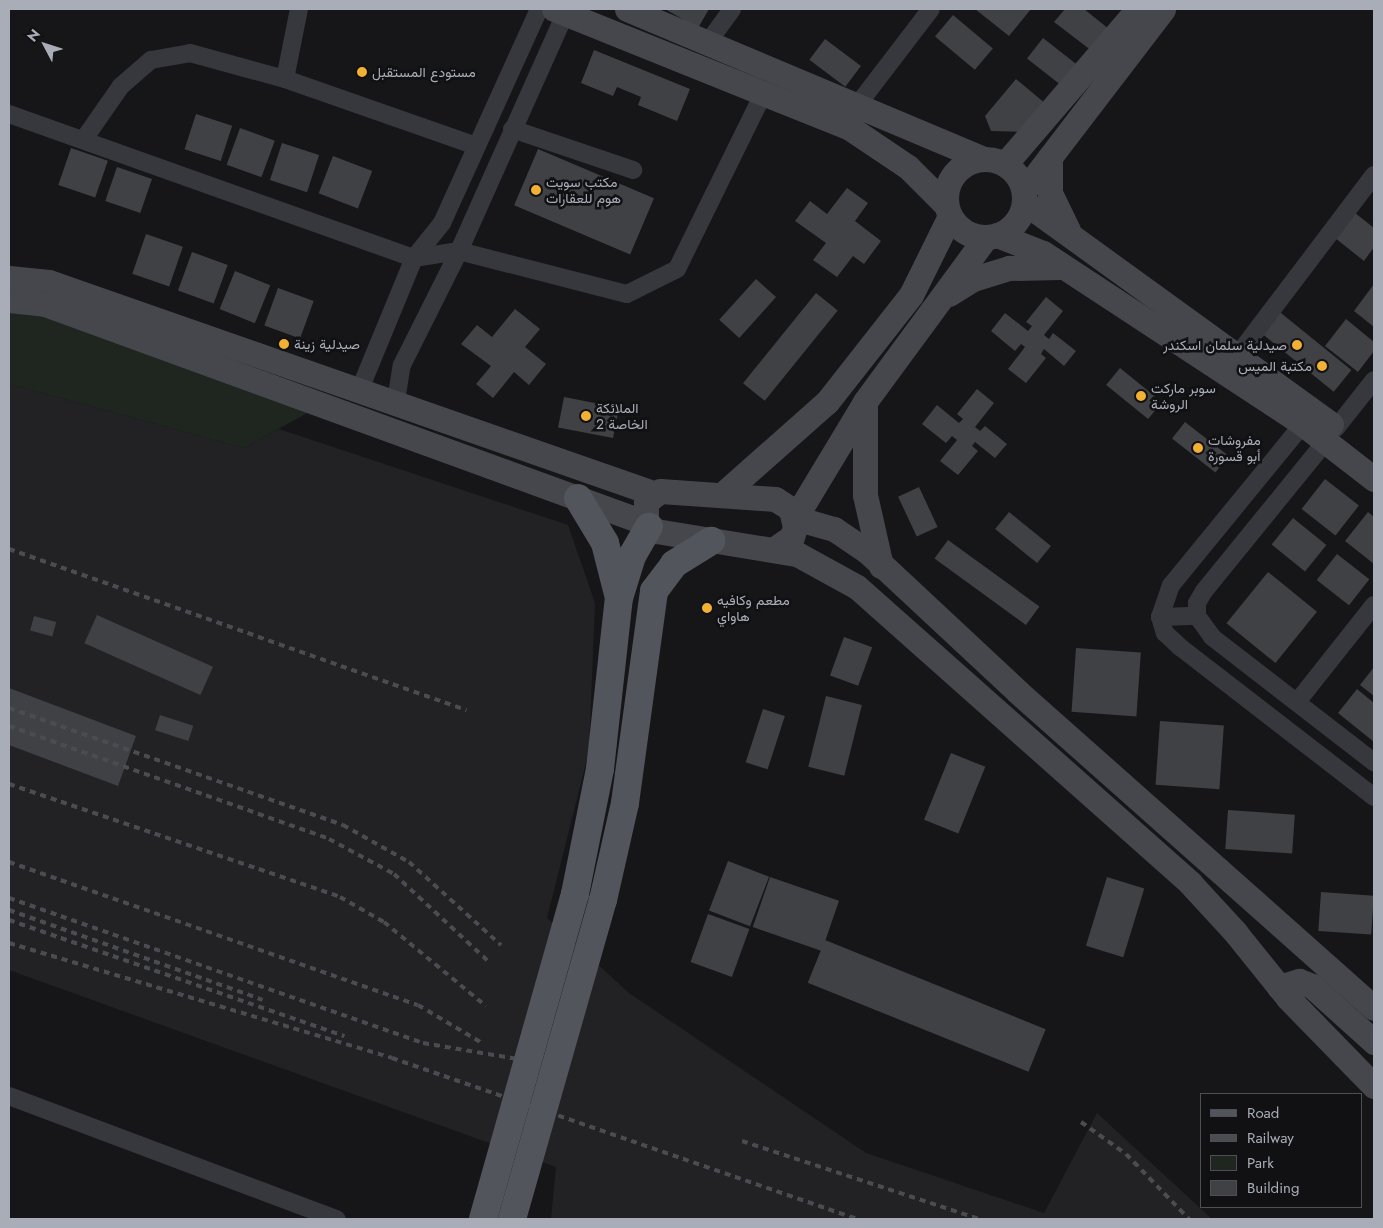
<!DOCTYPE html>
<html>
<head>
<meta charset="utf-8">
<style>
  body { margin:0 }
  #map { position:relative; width:1383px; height:1228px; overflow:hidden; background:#161618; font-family:Jost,Vazirmatn,sans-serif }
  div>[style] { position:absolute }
  .built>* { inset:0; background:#222225 }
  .green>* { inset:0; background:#1e261f }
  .building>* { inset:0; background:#404145; transform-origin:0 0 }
  .street>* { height:18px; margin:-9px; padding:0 9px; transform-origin:9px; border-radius:9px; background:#37383d }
  .secondary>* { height:25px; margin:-12.5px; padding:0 12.5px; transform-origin:12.5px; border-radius:12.5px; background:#45474d }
  .secondary>.ring { margin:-12.5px; padding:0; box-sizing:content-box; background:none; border:25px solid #45474d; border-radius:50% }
  .primary>* { height:28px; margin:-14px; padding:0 14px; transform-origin:14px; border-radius:14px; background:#53555c }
  .rail>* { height:4px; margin-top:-2px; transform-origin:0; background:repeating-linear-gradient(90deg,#4a4c52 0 6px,transparent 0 11px) }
  .primary-bridge>* { height:28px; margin:-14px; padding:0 14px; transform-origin:14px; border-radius:14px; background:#53555c }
  .dots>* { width:14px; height:14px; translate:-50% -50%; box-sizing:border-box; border:2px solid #111113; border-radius:50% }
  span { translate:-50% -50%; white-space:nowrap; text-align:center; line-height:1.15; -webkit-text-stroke:5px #111113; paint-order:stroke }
  .poi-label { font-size:14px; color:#a8adb8 }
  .left { translate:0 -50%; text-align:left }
  .right { translate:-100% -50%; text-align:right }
  .frame { position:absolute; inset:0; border:10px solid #a8adb8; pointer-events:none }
  .legend { position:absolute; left:1200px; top:1093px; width:162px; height:115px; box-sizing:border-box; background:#111113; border:1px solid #4d4f55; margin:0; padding:6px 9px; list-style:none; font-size:15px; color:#a8adb8 }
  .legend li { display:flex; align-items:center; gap:10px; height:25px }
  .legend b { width:25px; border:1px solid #4d4f55 }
  .north { position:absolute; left:20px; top:20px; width:50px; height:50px; -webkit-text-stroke:4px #111113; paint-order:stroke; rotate:310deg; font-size:14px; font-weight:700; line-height:20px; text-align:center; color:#a8adb8 }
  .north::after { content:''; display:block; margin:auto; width:18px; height:22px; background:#a8adb8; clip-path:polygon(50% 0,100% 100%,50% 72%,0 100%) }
</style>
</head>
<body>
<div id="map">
  <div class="built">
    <i style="clip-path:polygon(9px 384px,244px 448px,279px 429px,568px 525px,595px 603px,589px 751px,547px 918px,629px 993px,866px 1153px,1044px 1213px,1097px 1113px,1212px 1219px,551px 1219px,556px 1167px,9px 970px)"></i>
  </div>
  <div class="green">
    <i style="clip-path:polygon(9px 300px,322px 405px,244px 448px,9px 384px)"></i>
  </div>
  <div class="building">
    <i style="clip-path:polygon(665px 9px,709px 9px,698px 28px)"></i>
    <i style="clip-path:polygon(975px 9px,1031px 9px,1009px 36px)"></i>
    <i style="clip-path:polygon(1065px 9px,1084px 9px,1109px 29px,1092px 51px,1054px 22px)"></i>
    <i style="left:953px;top:15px;width:52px;height:28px;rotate:40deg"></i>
    <i style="left:1043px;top:38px;width:47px;height:26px;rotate:38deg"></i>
    <i style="left:825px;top:39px;width:45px;height:26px;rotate:37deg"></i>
    <i style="clip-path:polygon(594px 50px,690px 89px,677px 121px,638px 105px,641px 97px,617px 87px,613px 96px,581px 83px)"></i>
    <i style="clip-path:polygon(1016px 79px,1046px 104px,1022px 132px,991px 131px,985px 116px)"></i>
    <i style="left:196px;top:114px;width:38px;height:37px;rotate:18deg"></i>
    <i style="left:240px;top:128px;width:37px;height:39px;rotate:20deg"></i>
    <i style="left:282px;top:143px;width:39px;height:39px;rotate:18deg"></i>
    <i style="left:71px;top:148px;width:39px;height:39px;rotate:19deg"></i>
    <i style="left:538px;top:149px;width:126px;height:61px;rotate:23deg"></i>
    <i style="left:333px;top:156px;width:42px;height:40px;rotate:21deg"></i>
    <i style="left:117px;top:167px;width:37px;height:36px;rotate:19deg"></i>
    <i style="clip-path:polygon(847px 188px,868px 203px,855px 221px,881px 241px,864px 264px,853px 256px,837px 277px,813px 260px,826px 243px,795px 221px,810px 201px,827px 214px)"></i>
    <i style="clip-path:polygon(1350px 209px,1374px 228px,1374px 247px,1364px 261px,1330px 234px)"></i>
    <i style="left:146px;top:234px;width:39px;height:42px;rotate:19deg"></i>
    <i style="left:192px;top:252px;width:38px;height:41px;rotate:20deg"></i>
    <i style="left:235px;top:271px;width:38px;height:41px;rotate:22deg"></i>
    <i style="left:756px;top:279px;width:27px;height:55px;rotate:42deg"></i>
    <i style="clip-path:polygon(1374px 284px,1374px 327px,1354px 311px)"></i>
    <i style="left:278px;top:288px;width:38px;height:40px;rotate:20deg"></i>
    <i style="left:816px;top:293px;width:28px;height:116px;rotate:39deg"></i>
    <i style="clip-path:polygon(1046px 297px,1063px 311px,1044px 335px,1049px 339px,1053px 333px,1076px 351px,1064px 366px,1044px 349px,1041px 354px,1046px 358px,1026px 383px,1008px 369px,1025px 347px,1021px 344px,1015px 351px,991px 331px,1005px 313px,1028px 331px,1032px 326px,1026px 322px)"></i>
    <i style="clip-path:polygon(515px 309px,540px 329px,525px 347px,546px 364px,529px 385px,514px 372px,493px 398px,476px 384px,491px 366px,461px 344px,477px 325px,492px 337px)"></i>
    <i style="left:1276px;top:309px;width:97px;height:28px;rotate:39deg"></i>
    <i style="clip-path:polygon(1346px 319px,1374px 342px,1374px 351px,1358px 372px,1325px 346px)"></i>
    <i style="left:1120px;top:368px;width:54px;height:22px;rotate:39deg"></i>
    <i style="clip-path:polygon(977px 389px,994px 403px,975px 427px,980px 431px,985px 426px,1007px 444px,995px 458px,975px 442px,972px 446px,978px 451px,958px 475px,940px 461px,957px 440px,952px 436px,946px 443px,922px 424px,937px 405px,959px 423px,963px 419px,957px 414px)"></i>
    <i style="left:564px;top:397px;width:56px;height:31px;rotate:11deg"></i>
    <i style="left:1185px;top:422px;width:55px;height:21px;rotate:38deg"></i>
    <i style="left:1325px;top:479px;width:43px;height:38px;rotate:38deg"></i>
    <i style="left:919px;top:487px;width:44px;height:23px;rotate:65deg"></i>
    <i style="left:1009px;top:512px;width:54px;height:22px;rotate:39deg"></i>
    <i style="clip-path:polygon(1368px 512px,1374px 517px,1374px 564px,1345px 541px)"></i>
    <i style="left:1293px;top:518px;width:43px;height:34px;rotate:39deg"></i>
    <i style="left:948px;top:540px;width:113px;height:23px;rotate:36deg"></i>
    <i style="left:1337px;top:554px;width:41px;height:33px;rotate:38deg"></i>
    <i style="left:1268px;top:572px;width:63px;height:66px;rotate:39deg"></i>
    <i style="left:97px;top:615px;width:127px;height:31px;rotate:24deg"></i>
    <i style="left:34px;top:616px;width:23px;height:15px;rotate:15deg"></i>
    <i style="left:844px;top:637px;width:30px;height:41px;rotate:20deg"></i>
    <i style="left:1076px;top:648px;width:65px;height:64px;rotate:4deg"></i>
    <i style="clip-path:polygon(1374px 667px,1374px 696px,1360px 685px)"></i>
    <i style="clip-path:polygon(9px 688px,136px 736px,118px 786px,9px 745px)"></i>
    <i style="clip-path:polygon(1357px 689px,1374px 703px,1374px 742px,1338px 713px)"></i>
    <i style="left:826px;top:696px;width:37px;height:73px;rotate:14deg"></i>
    <i style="left:763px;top:709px;width:23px;height:56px;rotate:18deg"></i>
    <i style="left:160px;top:715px;width:35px;height:16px;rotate:18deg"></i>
    <i style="left:1160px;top:721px;width:64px;height:64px;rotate:4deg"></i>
    <i style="left:951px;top:753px;width:37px;height:72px;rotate:22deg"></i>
    <i style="left:1228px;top:810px;width:67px;height:39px;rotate:4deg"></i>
    <i style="left:728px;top:861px;width:44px;height:53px;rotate:21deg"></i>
    <i style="left:770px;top:877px;width:73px;height:53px;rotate:19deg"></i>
    <i style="left:1107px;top:877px;width:39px;height:72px;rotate:17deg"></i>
    <i style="left:1321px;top:892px;width:53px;height:39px;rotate:4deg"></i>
    <i style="left:708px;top:914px;width:44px;height:51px;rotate:20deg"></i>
    <i style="left:825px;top:940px;width:238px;height:46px;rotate:22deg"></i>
  </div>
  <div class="street">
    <i style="left:709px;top:41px;width:39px;rotate:-54deg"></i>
    <i style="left:285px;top:79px;width:71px;rotate:-78.7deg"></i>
    <i style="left:856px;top:107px;width:123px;rotate:-52.6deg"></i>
    <i style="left:9px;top:114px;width:430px;rotate:19.6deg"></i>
    <i style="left:414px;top:258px;width:46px;rotate:-8.8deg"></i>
    <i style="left:459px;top:251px;width:173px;rotate:14.4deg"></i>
    <i style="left:627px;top:294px;width:56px;rotate:-26.6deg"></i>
    <i style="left:677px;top:269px;width:195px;rotate:-63.8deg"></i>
    <i style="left:512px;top:129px;width:128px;rotate:18.7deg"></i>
    <i style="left:84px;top:139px;width:65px;rotate:-55.1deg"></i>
    <i style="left:121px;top:86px;width:40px;rotate:-41deg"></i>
    <i style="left:151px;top:60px;width:40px;rotate:-10deg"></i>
    <i style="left:190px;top:53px;width:98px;rotate:15.3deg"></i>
    <i style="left:285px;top:79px;width:202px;rotate:19.3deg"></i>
    <i style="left:1231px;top:364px;width:237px;rotate:-52.9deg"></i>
    <i style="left:360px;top:389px;width:142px;rotate:-67.6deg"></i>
    <i style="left:414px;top:258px;width:45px;rotate:-51.3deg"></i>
    <i style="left:442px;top:223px;width:235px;rotate:-65.6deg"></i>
    <i style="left:396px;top:401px;width:36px;rotate:-81deg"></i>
    <i style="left:402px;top:365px;width:127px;rotate:-63.4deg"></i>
    <i style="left:459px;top:251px;width:265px;rotate:-65.9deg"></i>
    <i style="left:1303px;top:424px;width:208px;rotate:129.3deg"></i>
    <i style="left:1171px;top:585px;width:34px;rotate:109deg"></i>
    <i style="left:1160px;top:617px;width:17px;rotate:73deg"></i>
    <i style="left:1165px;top:633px;width:21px;rotate:43deg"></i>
    <i style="left:1180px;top:647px;width:245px;rotate:37.7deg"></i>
    <i style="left:1336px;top:428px;width:61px;rotate:-51.6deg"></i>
    <i style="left:1326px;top:441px;width:193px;rotate:129.1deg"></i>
    <i style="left:1204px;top:591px;width:14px;rotate:120deg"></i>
    <i style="left:1197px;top:603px;width:13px;rotate:90deg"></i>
    <i style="left:1197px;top:616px;width:26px;rotate:54deg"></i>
    <i style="left:1212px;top:637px;width:205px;rotate:37.7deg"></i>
    <i style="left:1160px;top:617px;width:37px;rotate:-2deg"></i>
    <i style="left:1297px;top:702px;width:124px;rotate:-51.6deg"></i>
    <i style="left:9px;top:1096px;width:350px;rotate:20.6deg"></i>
  </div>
  <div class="secondary">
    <i style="left:554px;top:9px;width:319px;rotate:21.9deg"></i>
    <i style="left:850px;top:128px;width:70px;rotate:33.9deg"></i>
    <i style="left:908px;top:167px;width:54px;rotate:45deg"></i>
    <i style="left:627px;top:9px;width:387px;rotate:22.8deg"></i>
    <i style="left:1050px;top:157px;width:36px;rotate:90deg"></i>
    <i style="left:1050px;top:193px;width:41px;rotate:64.1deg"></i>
    <i class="ring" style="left:946px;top:159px;width:53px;height:53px"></i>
    <i style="left:1005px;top:164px;width:204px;rotate:-49.4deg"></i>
    <i style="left:1024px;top:191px;width:229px;rotate:-52.6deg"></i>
    <i style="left:1024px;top:202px;width:379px;rotate:35.9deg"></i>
    <i style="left:997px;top:235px;width:49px;rotate:21.4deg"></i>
    <i style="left:1043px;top:253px;width:311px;rotate:33.3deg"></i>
    <i style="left:1303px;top:424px;width:90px;rotate:37.8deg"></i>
    <i style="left:986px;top:237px;width:205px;rotate:126.3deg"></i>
    <i style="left:865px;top:402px;width:135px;rotate:121.1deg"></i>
    <i style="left:795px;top:518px;width:41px;rotate:15.8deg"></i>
    <i style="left:834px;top:529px;width:40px;rotate:34deg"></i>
    <i style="left:867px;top:551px;width:207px;rotate:43deg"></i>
    <i style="left:1018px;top:692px;width:476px;rotate:41.6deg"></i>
    <i style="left:9px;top:278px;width:40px;rotate:5.7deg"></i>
    <i style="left:49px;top:282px;width:640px;rotate:19.26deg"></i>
    <i style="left:949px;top:294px;width:28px;rotate:-32deg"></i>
    <i style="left:973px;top:279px;width:38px;rotate:-17deg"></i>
    <i style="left:1009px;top:268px;width:51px;rotate:-1.1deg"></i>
    <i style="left:9px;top:300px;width:36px;rotate:6deg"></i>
    <i style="left:45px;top:304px;width:640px;rotate:20.02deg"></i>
    <i style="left:865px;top:402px;width:93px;rotate:90deg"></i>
    <i style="left:865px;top:495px;width:73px;rotate:77.3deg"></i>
    <i style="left:724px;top:493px;width:137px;rotate:-41.5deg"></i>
    <i style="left:827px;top:402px;width:136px;rotate:-51.9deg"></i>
    <i style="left:911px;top:295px;width:88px;rotate:-63.7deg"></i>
    <i style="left:776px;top:548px;width:19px;rotate:-35deg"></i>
    <i style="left:792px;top:537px;width:10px;rotate:-73deg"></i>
    <i style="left:795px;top:527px;width:18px;rotate:-103deg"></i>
    <i style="left:791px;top:509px;width:19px;rotate:-148deg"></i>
    <i style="left:775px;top:499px;width:115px;rotate:-176deg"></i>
    <i style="left:660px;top:491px;width:18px;rotate:142deg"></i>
    <i style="left:646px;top:502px;width:21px;rotate:90deg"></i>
    <i style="left:646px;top:523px;width:13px;rotate:39deg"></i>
    <i style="left:656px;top:531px;width:143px;rotate:9.3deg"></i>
    <i style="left:797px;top:554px;width:68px;rotate:28.8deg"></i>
    <i style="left:857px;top:587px;width:446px;rotate:41.6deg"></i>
    <i style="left:1190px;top:883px;width:67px;rotate:47.4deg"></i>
    <i style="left:1235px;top:932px;width:85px;rotate:51.2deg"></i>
    <i style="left:1288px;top:998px;width:123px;rotate:45.7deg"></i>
    <i style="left:1279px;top:987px;width:21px;rotate:-17deg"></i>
    <i style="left:1299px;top:981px;width:14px;rotate:21deg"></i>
    <i style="left:1312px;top:986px;width:84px;rotate:42.1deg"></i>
  </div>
  <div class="primary">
    <i style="left:578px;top:498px;width:52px;rotate:59deg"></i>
    <i style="left:605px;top:543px;width:53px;rotate:75.7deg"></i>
    <i style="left:575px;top:894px;width:127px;rotate:-78.7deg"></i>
    <i style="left:600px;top:769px;width:172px;rotate:-83.7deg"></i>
    <i style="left:619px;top:598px;width:44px;rotate:-72.8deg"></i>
    <i style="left:632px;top:556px;width:34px;rotate:-60deg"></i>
    <i style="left:603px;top:900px;width:99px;rotate:-77.2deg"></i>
    <i style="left:625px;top:803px;width:214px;rotate:-82.2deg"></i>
    <i style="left:654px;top:591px;width:34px;rotate:-53deg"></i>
    <i style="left:674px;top:564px;width:44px;rotate:-31.9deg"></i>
  </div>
  <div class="rail">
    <i style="left:9px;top:549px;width:485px;rotate:19.4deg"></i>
    <i style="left:9px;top:708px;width:354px;rotate:19.3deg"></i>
    <i style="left:343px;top:825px;width:76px;rotate:29.3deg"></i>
    <i style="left:409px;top:862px;width:124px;rotate:42.1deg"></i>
    <i style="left:9px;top:726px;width:339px;rotate:19.4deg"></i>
    <i style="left:329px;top:839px;width:74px;rotate:28.3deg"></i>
    <i style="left:394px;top:874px;width:127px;rotate:42.8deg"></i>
    <i style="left:9px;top:784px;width:350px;rotate:18.8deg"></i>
    <i style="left:340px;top:897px;width:51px;rotate:29.6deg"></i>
    <i style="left:384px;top:922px;width:132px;rotate:39.5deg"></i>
    <i style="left:9px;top:862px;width:433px;rotate:19.3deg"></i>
    <i style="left:418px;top:1005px;width:74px;rotate:30.7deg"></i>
    <i style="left:9px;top:898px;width:439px;rotate:19.3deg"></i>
    <i style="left:423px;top:1043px;width:96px;rotate:9.6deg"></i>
    <i style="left:9px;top:910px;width:269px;rotate:19.5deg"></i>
    <i style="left:9px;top:920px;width:355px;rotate:19.1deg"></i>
    <i style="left:9px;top:943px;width:400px;rotate:16.7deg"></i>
    <i style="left:392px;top:1058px;width:492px;rotate:19.1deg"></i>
    <i style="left:1081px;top:1122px;width:55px;rotate:35.4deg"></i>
    <i style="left:1126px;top:1154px;width:91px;rotate:45.9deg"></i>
    <i style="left:742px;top:1141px;width:250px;rotate:18.2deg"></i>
  </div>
  <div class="primary-bridge">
    <i style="left:483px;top:1219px;width:338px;rotate:-74.2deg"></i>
    <i style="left:512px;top:1219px;width:332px;rotate:-74.1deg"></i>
  </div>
  <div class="dots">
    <i style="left:362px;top:72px;background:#f2b134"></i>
    <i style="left:536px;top:190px;background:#f2b134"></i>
    <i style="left:284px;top:344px;background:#f2b134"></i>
    <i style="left:1297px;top:345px;background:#f2b134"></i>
    <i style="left:1322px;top:366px;background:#f2b134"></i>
    <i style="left:1141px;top:396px;background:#f2b134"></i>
    <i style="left:586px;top:416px;background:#f2b134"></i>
    <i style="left:1198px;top:448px;background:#f2b134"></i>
    <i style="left:707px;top:608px;background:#f2b134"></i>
  </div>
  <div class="poi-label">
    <span class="left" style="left:372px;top:72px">مستودع المستقبل</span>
    <span class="left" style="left:546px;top:190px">مكتب سويت<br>هوم للعقارات</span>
    <span class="left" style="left:294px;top:344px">صيدلية زينة</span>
    <span class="right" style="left:1287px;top:345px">صيدلية سلمان اسكندر</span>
    <span class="right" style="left:1312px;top:366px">مكتبة الميس</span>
    <span class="left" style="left:1151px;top:396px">سوبر ماركت<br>الروشة</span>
    <span class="left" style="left:596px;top:416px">الملائكة<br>الخاصة 2</span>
    <span class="left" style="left:1208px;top:448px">مفروشات<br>أبو قسورة</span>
    <span class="left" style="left:717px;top:608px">مطعم وكافيه<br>هاواي</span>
  </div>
  <div class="frame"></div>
  <ul class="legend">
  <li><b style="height:6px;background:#53555c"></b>Road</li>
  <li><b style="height:6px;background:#4a4c52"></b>Railway</li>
  <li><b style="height:14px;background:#1e261f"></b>Park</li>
  <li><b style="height:14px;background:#404145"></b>Building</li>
  </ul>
  <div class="north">N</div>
</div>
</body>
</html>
